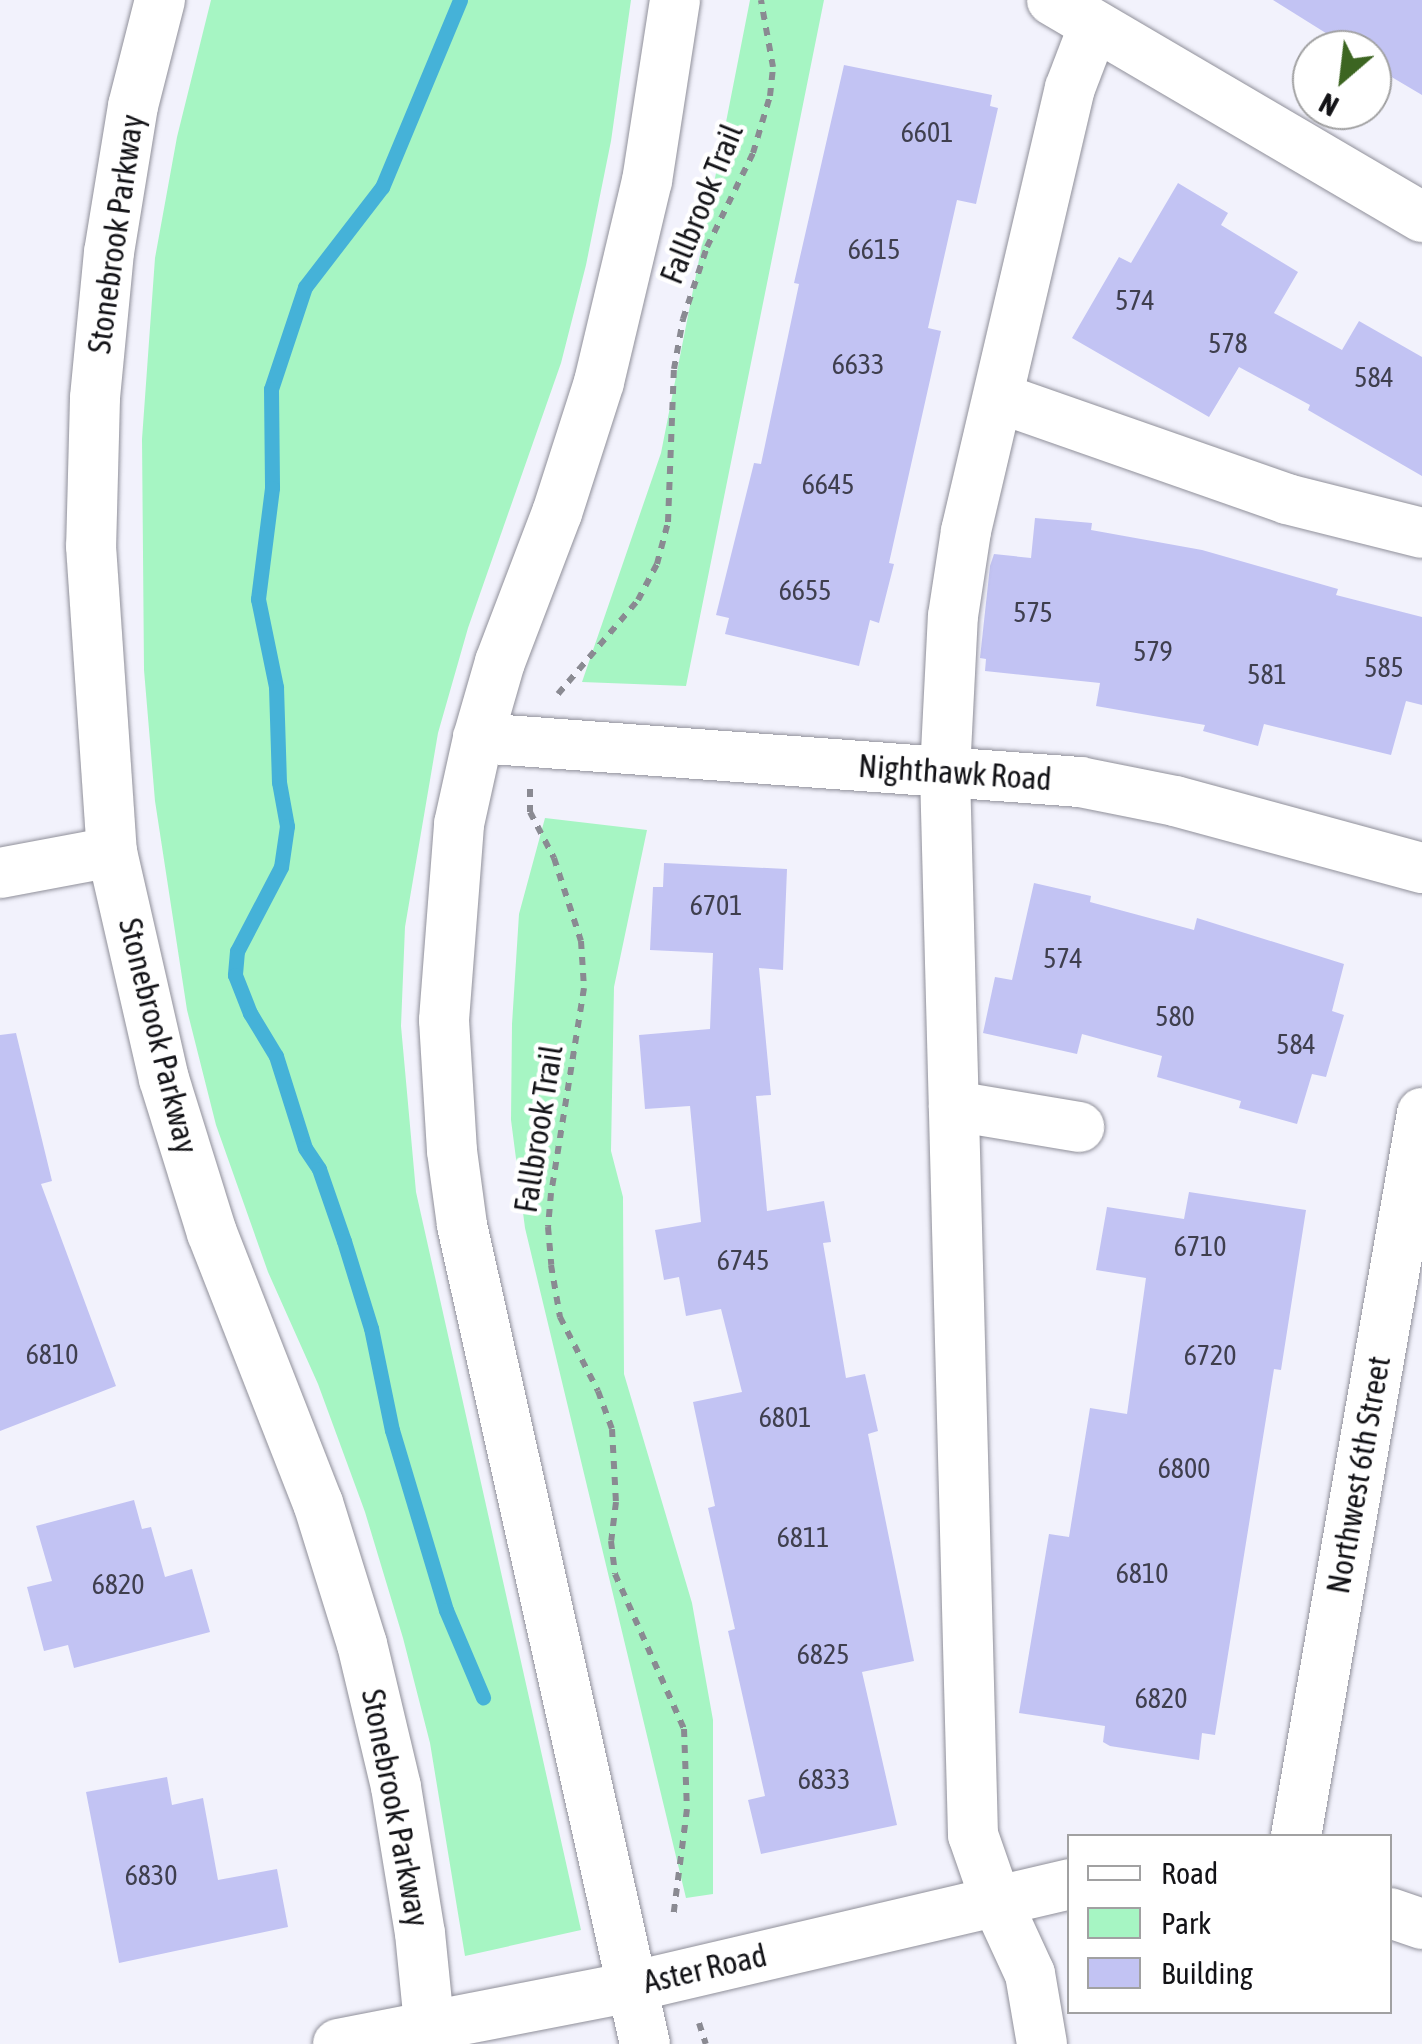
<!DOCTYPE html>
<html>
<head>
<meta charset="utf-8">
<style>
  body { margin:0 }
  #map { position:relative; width:1422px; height:2044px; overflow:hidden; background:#f2f2fc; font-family:"Asap Condensed",sans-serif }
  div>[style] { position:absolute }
  .green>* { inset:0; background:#a6f5c3 }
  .stream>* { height:15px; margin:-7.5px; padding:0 7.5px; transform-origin:7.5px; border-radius:7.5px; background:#45b2d8 }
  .building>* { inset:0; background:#c2c3f3 }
  .path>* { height:6px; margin-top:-3px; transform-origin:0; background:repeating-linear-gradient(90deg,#8a8a92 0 8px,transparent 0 16px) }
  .roads { filter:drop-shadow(0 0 2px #90909a) drop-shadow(0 0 2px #90909a) }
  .minor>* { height:50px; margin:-25px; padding:0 25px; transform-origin:25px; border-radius:25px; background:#fff }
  span { translate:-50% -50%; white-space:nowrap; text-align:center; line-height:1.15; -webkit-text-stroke:9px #fff; paint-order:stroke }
  .number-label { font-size:28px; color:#3f3f4e }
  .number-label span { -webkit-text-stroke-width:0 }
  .street-label { font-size:32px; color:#131317 }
  .legend { position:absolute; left:1067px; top:1834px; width:325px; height:180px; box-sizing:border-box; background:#fff; border:2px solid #a1a1a2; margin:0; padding:12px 18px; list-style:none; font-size:30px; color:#131317 }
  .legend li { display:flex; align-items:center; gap:20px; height:50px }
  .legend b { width:50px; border:2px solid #a1a1a2 }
  .north { position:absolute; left:1292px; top:30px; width:100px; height:100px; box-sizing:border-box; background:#fff; border:2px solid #a1a1a2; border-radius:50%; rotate:208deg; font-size:28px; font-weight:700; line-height:40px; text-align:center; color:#131317 }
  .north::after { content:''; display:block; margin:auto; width:35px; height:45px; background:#3c6521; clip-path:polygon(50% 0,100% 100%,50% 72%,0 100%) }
</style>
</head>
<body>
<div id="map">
  <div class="green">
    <i style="clip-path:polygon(211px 0,631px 0,611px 141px,586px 265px,561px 363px,468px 628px,438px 733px,405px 927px,401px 1026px,416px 1192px,581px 1930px,465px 1956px,430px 1743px,403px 1638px,365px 1512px,318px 1384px,268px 1272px,216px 1125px,187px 1010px,155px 801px,144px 670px,142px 439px,155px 258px,177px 137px)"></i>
    <i style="clip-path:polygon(750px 0,824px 0,686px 686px,582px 682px,661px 453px)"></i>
    <i style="clip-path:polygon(545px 818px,647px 830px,614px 987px,611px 1151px,623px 1197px,624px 1374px,692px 1603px,713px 1720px,713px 1894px,686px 1898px,525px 1228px,511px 1120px,512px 1024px,519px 914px)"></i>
  </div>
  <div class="stream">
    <i style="left:460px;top:0;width:203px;rotate:112.6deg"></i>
    <i style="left:382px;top:187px;width:126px;rotate:127.6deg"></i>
    <i style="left:305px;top:287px;width:108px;rotate:108.4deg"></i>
    <i style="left:271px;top:389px;width:99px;rotate:89.4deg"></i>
    <i style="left:272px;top:488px;width:112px;rotate:97.2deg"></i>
    <i style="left:258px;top:599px;width:90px;rotate:78.4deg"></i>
    <i style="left:276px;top:687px;width:95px;rotate:88.2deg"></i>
    <i style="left:279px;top:782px;width:45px;rotate:79.7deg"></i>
    <i style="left:287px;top:826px;width:41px;rotate:98.3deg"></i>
    <i style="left:281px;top:867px;width:95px;rotate:117.6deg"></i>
    <i style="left:237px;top:951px;width:24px;rotate:95deg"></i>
    <i style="left:235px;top:975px;width:41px;rotate:68.5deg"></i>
    <i style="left:250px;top:1013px;width:50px;rotate:58.8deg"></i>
    <i style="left:276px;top:1056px;width:96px;rotate:72.5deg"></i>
    <i style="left:305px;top:1148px;width:25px;rotate:56deg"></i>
    <i style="left:319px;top:1169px;width:76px;rotate:70.9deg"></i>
    <i style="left:344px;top:1241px;width:91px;rotate:72.8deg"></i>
    <i style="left:371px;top:1328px;width:104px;rotate:78.4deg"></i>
    <i style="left:392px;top:1430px;width:188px;rotate:73.3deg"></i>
    <i style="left:446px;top:1610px;width:95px;rotate:67deg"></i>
  </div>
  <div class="building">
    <i style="clip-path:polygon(1273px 0,1422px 0,1422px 95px,1373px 66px,1372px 50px,1353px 50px)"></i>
    <i style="clip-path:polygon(844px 65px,992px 95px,990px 106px,998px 108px,976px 204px,957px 200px,928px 328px,941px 331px,889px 563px,894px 564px,879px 623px,870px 620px,859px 666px,725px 634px,729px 618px,716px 615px,754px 463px,761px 464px,799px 284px,794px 283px)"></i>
    <i style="clip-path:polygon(1178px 183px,1228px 213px,1221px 225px,1298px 272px,1274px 313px,1342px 350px,1359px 321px,1422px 357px,1422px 476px,1308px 410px,1310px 405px,1239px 367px,1209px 417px,1072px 338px,1119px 257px,1131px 263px)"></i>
    <i style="clip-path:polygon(1035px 518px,1092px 523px,1091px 530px,1202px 550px,1338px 589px,1336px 595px,1422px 617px,1422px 705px,1406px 701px,1391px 755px,1264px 724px,1258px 746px,1203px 731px,1205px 725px,1096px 706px,1100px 683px,985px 671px,986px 659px,980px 658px,990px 566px,994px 554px,1031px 558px)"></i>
    <i style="clip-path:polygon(664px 863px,787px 869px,783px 970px,759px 968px,771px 1095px,756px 1096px,767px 1211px,824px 1201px,831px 1242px,823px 1243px,846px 1378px,865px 1374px,878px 1431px,868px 1434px,914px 1661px,862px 1672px,897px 1825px,761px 1854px,748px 1800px,765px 1796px,728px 1631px,735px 1629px,708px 1508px,715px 1506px,693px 1402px,742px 1392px,721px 1309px,686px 1316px,679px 1277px,664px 1280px,655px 1230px,701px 1222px,690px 1106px,645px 1109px,639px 1035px,710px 1029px,713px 953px,650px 950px,653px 887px,663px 887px)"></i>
    <i style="clip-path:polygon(1034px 883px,1091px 896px,1090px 902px,1194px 930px,1197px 918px,1344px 964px,1332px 1011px,1344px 1015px,1326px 1077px,1312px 1074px,1297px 1124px,1239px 1108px,1241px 1101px,1157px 1077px,1162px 1056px,1082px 1034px,1077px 1054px,983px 1033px,995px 977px,1012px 980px)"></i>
    <i style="clip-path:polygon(16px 1033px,52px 1181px,41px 1184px,116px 1386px,0 1431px,0 1035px)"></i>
    <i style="clip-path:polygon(1189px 1192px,1306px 1210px,1281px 1370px,1274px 1369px,1215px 1735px,1202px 1733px,1199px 1760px,1110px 1746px,1103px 1742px,1105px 1726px,1019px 1713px,1049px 1534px,1069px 1537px,1090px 1408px,1127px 1414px,1146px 1278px,1096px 1270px,1107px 1207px,1184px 1219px)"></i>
    <i style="clip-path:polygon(134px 1500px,142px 1529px,151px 1527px,165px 1577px,192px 1569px,210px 1632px,74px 1668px,68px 1645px,44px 1651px,27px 1587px,52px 1581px,36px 1526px)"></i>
    <i style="clip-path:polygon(167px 1777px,172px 1805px,203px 1798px,218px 1880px,277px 1869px,288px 1927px,119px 1963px,86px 1792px)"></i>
  </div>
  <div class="path">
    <i style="left:558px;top:694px;width:123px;rotate:-49.6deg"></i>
    <i style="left:638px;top:600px;width:41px;rotate:-62.2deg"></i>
    <i style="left:657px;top:564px;width:43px;rotate:-75.3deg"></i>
    <i style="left:668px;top:522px;width:153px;rotate:-87.8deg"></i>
    <i style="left:674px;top:369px;width:51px;rotate:-79.8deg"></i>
    <i style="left:683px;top:319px;width:76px;rotate:-71.6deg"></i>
    <i style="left:707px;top:247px;width:105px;rotate:-63.9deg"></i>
    <i style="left:753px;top:153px;width:59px;rotate:-73.4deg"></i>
    <i style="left:770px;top:96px;width:29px;rotate:-84deg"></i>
    <i style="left:773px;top:67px;width:68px;rotate:-100.2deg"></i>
    <i style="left:530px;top:789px;width:23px;rotate:90deg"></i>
    <i style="left:530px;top:812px;width:52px;rotate:62.4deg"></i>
    <i style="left:554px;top:858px;width:87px;rotate:72deg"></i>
    <i style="left:581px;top:941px;width:47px;rotate:86.3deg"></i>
    <i style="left:584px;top:988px;width:208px;rotate:99.1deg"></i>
    <i style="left:551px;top:1193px;width:34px;rotate:95deg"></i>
    <i style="left:548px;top:1227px;width:38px;rotate:85deg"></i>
    <i style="left:551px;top:1265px;width:53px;rotate:80.2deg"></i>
    <i style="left:560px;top:1317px;width:83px;rotate:62.8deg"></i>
    <i style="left:598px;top:1391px;width:40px;rotate:69.8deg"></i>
    <i style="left:612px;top:1429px;width:73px;rotate:86.9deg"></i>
    <i style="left:616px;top:1502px;width:39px;rotate:97deg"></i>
    <i style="left:611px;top:1541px;width:33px;rotate:83deg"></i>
    <i style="left:615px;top:1574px;width:170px;rotate:66deg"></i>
    <i style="left:684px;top:1729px;width:80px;rotate:87.9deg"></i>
    <i style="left:687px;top:1809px;width:110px;rotate:97.3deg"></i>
    <i style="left:699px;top:2023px;width:22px;rotate:72deg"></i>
  </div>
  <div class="roads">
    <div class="minor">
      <i style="left:160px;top:0;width:109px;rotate:104.3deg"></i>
      <i style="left:133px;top:106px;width:148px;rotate:99.3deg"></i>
      <i style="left:109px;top:252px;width:147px;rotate:95.5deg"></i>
      <i style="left:95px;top:398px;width:148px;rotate:91.5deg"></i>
      <i style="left:91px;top:546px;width:307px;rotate:86.1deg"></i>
      <i style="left:112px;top:852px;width:233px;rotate:77.1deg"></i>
      <i style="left:164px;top:1079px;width:161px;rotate:72.7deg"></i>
      <i style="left:212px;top:1233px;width:290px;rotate:68.6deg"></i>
      <i style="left:318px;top:1503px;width:148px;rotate:72.7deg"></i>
      <i style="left:362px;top:1644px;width:147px;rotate:76.6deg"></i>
      <i style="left:396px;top:1787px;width:148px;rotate:80.7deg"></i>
      <i style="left:420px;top:1933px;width:112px;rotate:84.3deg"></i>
      <i style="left:1052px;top:0;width:429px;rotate:30.4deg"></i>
      <i style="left:999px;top:398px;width:305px;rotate:19.3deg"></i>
      <i style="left:1287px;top:499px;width:139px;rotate:14.1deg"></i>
      <i style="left:478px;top:738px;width:604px;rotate:4.18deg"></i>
      <i style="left:1080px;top:782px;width:97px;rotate:11.3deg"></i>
      <i style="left:1175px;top:801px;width:256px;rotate:15.2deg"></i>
      <i style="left:0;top:873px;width:114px;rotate:-10.6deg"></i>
      <i style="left:954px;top:1106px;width:127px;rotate:9.5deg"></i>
      <i style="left:1296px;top:1836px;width:734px;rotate:-80.11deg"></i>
      <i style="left:1390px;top:1913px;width:34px;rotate:19deg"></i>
      <i style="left:338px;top:2044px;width:298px;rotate:-11deg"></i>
      <i style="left:631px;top:1987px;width:451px;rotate:-13.2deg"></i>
      <i style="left:645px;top:2044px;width:839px;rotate:-102.6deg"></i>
      <i style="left:462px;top:1225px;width:75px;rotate:-97.7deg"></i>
      <i style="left:452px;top:1151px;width:131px;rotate:-93.5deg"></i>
      <i style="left:444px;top:1020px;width:197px;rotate:-85.6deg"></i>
      <i style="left:459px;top:824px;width:88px;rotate:-77.5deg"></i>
      <i style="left:478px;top:738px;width:79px;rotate:-73.9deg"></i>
      <i style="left:500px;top:662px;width:160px;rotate:-69.1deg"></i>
      <i style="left:557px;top:513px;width:138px;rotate:-72.2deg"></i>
      <i style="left:599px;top:382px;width:207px;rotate:-76.6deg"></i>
      <i style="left:647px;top:181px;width:183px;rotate:-81.2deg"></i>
      <i style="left:1042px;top:2044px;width:71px;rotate:-99.7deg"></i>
      <i style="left:1030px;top:1974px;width:84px;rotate:-114.7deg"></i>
      <i style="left:995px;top:1898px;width:67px;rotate:-109.2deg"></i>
      <i style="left:973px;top:1835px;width:1063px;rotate:-91.51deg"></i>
      <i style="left:945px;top:772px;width:156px;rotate:-87.1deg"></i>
      <i style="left:953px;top:616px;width:86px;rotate:-81.3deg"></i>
      <i style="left:966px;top:531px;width:455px;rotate:-76.8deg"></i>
      <i style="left:1070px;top:88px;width:67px;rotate:-69.1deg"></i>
    </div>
  </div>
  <div class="number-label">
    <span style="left:927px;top:132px">6601</span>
    <span style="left:874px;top:249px">6615</span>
    <span style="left:1135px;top:300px">574</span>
    <span style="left:1228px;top:343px">578</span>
    <span style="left:858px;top:364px">6633</span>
    <span style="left:1374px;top:377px">584</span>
    <span style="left:828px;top:484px">6645</span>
    <span style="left:805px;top:590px">6655</span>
    <span style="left:1033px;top:612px">575</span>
    <span style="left:1153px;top:651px">579</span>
    <span style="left:1384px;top:667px">585</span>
    <span style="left:1267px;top:674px">581</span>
    <span style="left:716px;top:905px">6701</span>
    <span style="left:1063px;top:958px">574</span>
    <span style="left:1175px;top:1016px">580</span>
    <span style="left:1296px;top:1044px">584</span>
    <span style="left:1200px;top:1246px">6710</span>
    <span style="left:743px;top:1260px">6745</span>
    <span style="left:52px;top:1354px">6810</span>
    <span style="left:1210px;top:1355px">6720</span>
    <span style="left:785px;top:1417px">6801</span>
    <span style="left:1184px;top:1468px">6800</span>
    <span style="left:803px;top:1537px">6811</span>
    <span style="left:1142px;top:1573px">6810</span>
    <span style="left:118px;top:1584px">6820</span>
    <span style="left:823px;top:1654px">6825</span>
    <span style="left:1161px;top:1698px">6820</span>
    <span style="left:824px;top:1779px">6833</span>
    <span style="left:151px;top:1875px">6830</span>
  </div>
  <div class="street-label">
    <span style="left:702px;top:204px;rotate:-68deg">Fallbrook Trail</span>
    <span style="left:116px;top:234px;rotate:-82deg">Stonebrook Parkway</span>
    <span style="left:955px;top:773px;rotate:4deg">Nighthawk Road</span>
    <span style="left:158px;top:1036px;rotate:76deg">Stonebrook Parkway</span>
    <span style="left:539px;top:1129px;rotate:-81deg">Fallbrook Trail</span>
    <span style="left:1359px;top:1475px;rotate:-80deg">Northwest 6th Street</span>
    <span style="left:395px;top:1808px;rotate:79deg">Stonebrook Parkway</span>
    <span style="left:705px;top:1969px;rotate:-13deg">Aster Road</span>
  </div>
  <ul class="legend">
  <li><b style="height:12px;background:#fff"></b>Road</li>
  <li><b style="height:28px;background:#a6f5c3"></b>Park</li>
  <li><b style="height:28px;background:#c2c3f3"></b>Building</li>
  </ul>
  <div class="north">N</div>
</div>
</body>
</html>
